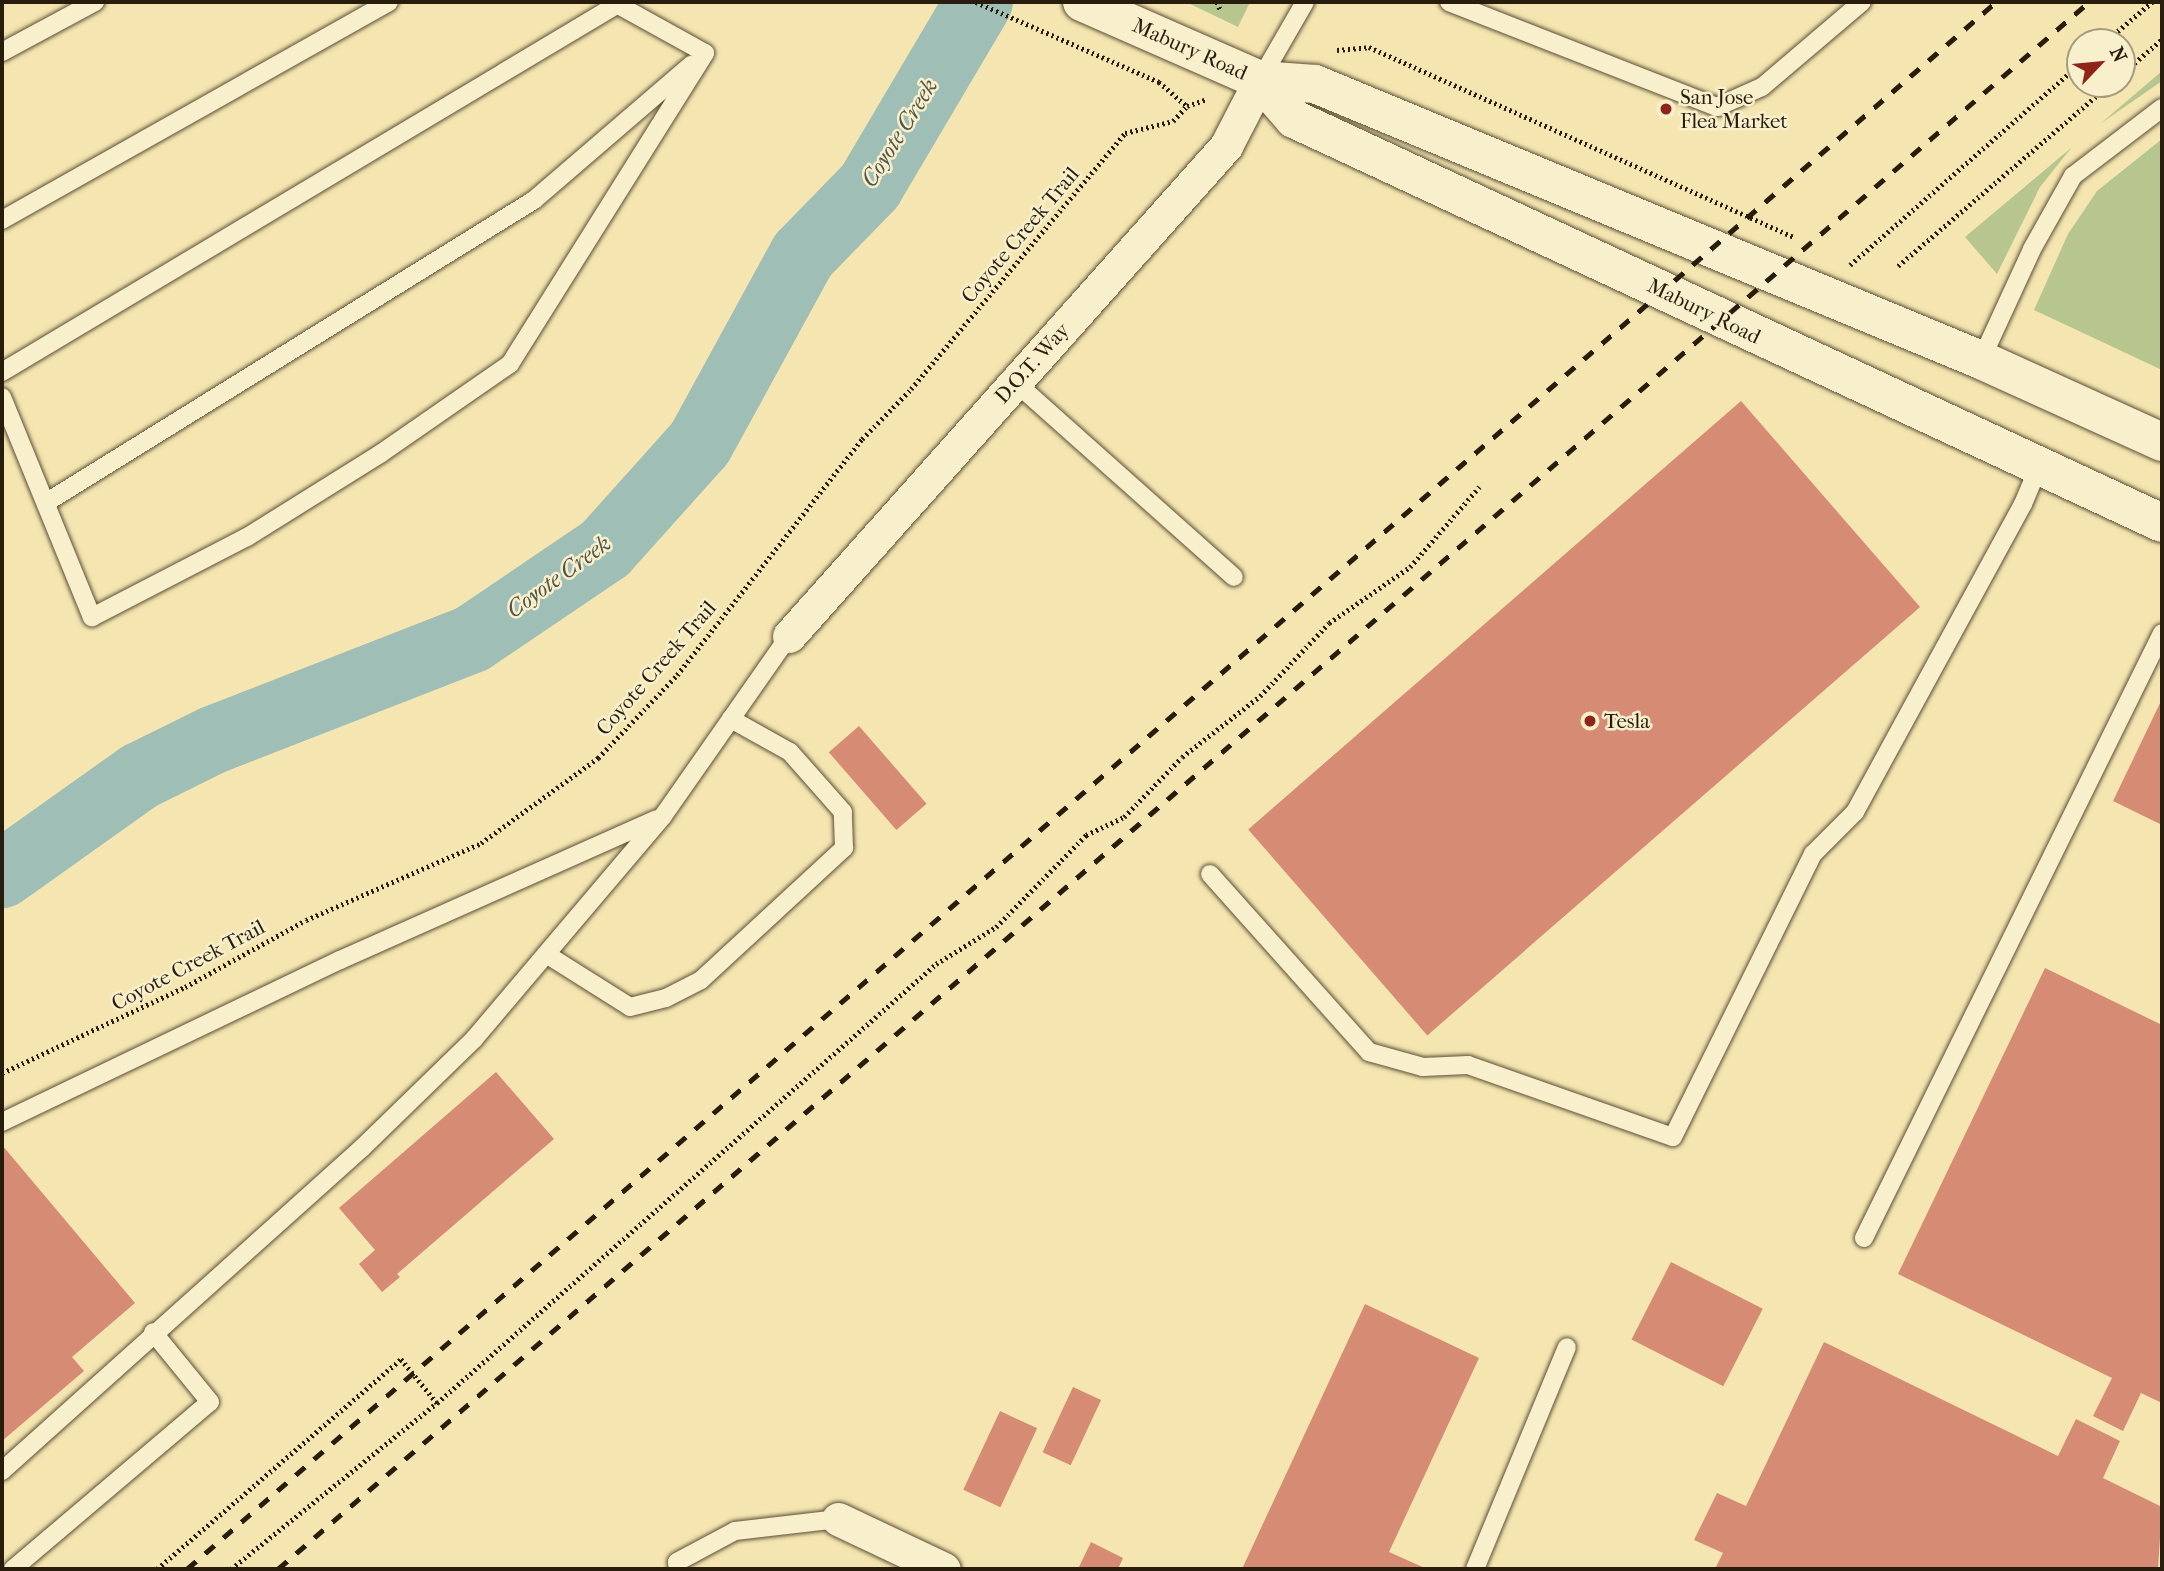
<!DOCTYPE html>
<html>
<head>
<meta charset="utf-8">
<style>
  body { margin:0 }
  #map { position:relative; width:2164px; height:1571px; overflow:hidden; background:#f5e6b1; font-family:"IM FELL French Canon",serif }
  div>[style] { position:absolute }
  .green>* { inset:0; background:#b7c68f }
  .river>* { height:68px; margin:-34px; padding:0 34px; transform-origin:34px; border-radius:34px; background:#9fbeb5 }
  .building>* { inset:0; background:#d58b74; transform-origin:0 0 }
  .path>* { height:4.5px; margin-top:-2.25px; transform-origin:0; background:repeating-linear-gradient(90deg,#281c0c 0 2px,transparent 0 5.5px) }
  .roads { filter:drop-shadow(0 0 2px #5b4e35) drop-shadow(0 0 2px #5b4e35) }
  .service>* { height:18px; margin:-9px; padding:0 9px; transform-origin:9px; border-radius:9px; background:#f8efcc }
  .minor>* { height:33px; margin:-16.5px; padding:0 16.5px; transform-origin:16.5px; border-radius:16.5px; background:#f8efcc }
  .secondary>* { height:38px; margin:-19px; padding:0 19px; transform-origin:19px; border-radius:19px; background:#f8efcc }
  .rail>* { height:5px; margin-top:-2.5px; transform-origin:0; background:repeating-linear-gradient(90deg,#281c0c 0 12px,transparent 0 24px) }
  .dots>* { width:19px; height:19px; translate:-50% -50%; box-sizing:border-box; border:4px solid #f8efcc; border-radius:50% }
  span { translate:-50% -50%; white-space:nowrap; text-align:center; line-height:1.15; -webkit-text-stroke:5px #f8efcc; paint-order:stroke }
  .street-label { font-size:21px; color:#281c0c }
  .poi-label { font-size:21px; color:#281c0c }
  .left { translate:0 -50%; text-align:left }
  .water-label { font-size:23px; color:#525547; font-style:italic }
  .frame { position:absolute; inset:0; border:4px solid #281c0c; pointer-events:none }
  .north { position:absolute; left:2066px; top:28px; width:70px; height:70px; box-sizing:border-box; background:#f8efcc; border:2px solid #a59b7f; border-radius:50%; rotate:64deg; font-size:19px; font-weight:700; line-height:28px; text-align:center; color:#281c0c }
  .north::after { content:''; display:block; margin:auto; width:24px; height:32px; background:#8f2418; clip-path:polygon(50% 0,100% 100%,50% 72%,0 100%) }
</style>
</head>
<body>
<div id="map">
  <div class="green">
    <i style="clip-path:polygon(1186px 2px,1250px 2px,1238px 27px)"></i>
    <i style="clip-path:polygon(2162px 71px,2162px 81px,2100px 124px)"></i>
    <i style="clip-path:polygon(2162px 139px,2162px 370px,2034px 310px,2068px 234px,2097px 191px)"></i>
    <i style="clip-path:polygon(2072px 147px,2040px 187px,1997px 274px,1965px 237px)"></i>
  </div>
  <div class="river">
    <i style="left:2px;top:874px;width:169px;rotate:-35.4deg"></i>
    <i style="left:140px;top:776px;width:81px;rotate:-26.3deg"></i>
    <i style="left:213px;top:740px;width:278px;rotate:-21.3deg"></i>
    <i style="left:472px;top:639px;width:161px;rotate:-34.1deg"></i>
    <i style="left:605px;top:549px;width:142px;rotate:-48.1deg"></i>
    <i style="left:700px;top:443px;width:214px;rotate:-61.3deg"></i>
    <i style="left:803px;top:255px;width:96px;rotate:-45.8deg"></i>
    <i style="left:870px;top:186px;width:214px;rotate:-59.4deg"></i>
  </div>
  <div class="building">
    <i style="left:1741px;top:401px;width:273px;height:653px;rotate:49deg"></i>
    <i style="clip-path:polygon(2162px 699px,2162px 825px,2113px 801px)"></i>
    <i style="left:859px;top:726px;width:103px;height:40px;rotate:49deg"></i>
    <i style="clip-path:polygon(2045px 968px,2162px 1025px,2162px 1403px,2141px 1393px,2123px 1431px,2093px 1416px,2112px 1378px,1898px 1274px)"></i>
    <i style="clip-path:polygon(496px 1072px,554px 1139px,397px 1274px,400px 1277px,382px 1292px,359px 1264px,375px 1250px,339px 1208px)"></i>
    <i style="clip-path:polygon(2px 1145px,135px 1303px,72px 1357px,84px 1371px,2px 1441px)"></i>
    <i style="left:1671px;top:1262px;width:103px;height:87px;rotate:27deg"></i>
    <i style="clip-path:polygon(1365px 1304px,1479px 1358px,1389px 1552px,1427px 1569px,1242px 1569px)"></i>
    <i style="clip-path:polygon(1824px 1342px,2058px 1456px,2076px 1419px,2120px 1441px,2103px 1478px,2162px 1507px,2158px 1569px,1715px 1569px,1723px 1553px,1694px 1540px,1717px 1493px,1746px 1506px)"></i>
    <i style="left:1073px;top:1387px;width:31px;height:72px;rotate:25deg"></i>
    <i style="left:1000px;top:1411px;width:41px;height:87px;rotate:25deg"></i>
    <i style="clip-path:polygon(1091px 1542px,1123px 1558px,1118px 1569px,1078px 1569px)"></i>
  </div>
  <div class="path">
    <i style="left:976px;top:2px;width:200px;rotate:23.6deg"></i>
    <i style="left:1159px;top:82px;width:37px;rotate:41deg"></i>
    <i style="left:1187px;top:106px;width:21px;rotate:-19deg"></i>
    <i style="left:1217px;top:2px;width:10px;rotate:66deg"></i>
    <i style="left:2105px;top:42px;width:62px;rotate:-40.4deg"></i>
    <i style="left:1337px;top:50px;width:32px;rotate:-5deg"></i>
    <i style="left:1369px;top:47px;width:466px;rotate:24.1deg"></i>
    <i style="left:2122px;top:74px;width:53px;rotate:-41.2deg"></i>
    <i style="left:1850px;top:265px;width:305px;rotate:-41.2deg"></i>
    <i style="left:1898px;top:266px;width:279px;rotate:-40.6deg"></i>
    <i style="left:2px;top:1073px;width:202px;rotate:-25.2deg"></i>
    <i style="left:185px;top:987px;width:138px;rotate:-29deg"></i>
    <i style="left:306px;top:920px;width:191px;rotate:-23.7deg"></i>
    <i style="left:481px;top:843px;width:145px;rotate:-36deg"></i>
    <i style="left:598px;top:758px;width:115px;rotate:-46.4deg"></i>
    <i style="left:677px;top:675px;width:300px;rotate:-51.9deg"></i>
    <i style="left:862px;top:439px;width:70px;rotate:-45.6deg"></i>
    <i style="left:911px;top:389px;width:334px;rotate:-50.1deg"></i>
    <i style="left:1125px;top:133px;width:49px;rotate:-14deg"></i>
    <i style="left:1173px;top:121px;width:21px;rotate:-47deg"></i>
    <i style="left:157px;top:1569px;width:322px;rotate:-40.7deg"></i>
    <i style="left:401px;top:1359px;width:57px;rotate:50.7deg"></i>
    <i style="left:231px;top:1569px;width:265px;rotate:-38.9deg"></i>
    <i style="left:437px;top:1403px;width:665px;rotate:-41.34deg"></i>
    <i style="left:936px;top:964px;width:70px;rotate:-31.7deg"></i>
    <i style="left:996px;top:927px;width:129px;rotate:-45.6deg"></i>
    <i style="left:1086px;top:835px;width:42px;rotate:-25.3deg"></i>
    <i style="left:1124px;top:817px;width:83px;rotate:-46deg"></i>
    <i style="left:1182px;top:757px;width:99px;rotate:-38deg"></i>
    <i style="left:1260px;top:696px;width:100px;rotate:-46.6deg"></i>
    <i style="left:1329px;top:623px;width:98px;rotate:-34.7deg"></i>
    <i style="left:1410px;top:567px;width:106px;rotate:-49.2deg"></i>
  </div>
  <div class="roads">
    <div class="service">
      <i style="left:1449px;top:2px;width:288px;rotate:21.4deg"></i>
      <i style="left:1717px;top:107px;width:49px;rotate:-24deg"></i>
      <i style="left:1762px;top:87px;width:131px;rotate:-40.4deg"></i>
      <i style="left:2px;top:52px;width:106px;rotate:-28.3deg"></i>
      <i style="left:1260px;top:80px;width:90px;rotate:-60deg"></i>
      <i style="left:2px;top:220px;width:444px;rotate:-29.4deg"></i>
      <i style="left:1981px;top:360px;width:122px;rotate:-65.3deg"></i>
      <i style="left:2032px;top:249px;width:84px;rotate:-60.7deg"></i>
      <i style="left:2073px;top:176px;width:112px;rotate:-37.4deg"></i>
      <i style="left:2px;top:372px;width:718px;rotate:-30.85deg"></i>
      <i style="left:1015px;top:382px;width:293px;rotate:41.7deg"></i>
      <i style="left:2px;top:397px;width:238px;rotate:67.8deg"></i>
      <i style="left:92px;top:617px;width:174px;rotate:-27.3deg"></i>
      <i style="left:247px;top:537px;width:157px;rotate:-32deg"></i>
      <i style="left:380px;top:454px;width:158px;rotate:-34.7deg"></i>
      <i style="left:510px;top:364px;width:367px;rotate:-57.9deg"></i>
      <i style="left:705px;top:53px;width:105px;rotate:-151deg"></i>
      <i style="left:47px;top:502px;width:573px;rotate:-31.8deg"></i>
      <i style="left:534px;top:200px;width:208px;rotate:-40.7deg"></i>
      <i style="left:1210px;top:874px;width:239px;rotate:48.2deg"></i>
      <i style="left:1369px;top:1052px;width:56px;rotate:15.5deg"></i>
      <i style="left:1423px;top:1067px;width:45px;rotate:-2.5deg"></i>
      <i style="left:1468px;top:1065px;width:217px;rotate:19.4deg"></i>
      <i style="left:1673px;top:1137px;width:316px;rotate:-63.7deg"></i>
      <i style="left:1813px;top:854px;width:59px;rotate:-45deg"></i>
      <i style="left:1855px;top:812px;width:351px;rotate:-61.4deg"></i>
      <i style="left:2023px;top:504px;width:41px;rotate:-67.2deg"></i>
      <i style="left:546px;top:954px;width:99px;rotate:32.2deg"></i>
      <i style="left:630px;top:1007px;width:37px;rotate:-14deg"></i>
      <i style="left:666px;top:998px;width:39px;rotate:-27deg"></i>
      <i style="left:701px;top:980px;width:195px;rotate:-42.7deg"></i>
      <i style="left:844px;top:848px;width:36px;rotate:-92deg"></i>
      <i style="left:843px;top:812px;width:80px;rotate:-131.5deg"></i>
      <i style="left:790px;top:752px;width:68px;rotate:-150.8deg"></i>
      <i style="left:2px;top:1122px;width:375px;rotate:-25.6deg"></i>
      <i style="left:340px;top:960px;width:346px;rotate:-24deg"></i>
      <i style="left:1864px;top:1238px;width:674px;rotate:-63.78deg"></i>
      <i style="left:2px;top:1471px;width:484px;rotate:-41.9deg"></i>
      <i style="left:362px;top:1148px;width:156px;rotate:-44.2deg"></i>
      <i style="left:474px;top:1039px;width:292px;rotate:-49.7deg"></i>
      <i style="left:663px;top:816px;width:220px;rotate:-55deg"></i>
      <i style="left:13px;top:1569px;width:258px;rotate:-40.3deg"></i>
      <i style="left:210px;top:1402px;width:90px;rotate:-129.2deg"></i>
      <i style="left:678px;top:1569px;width:7px;rotate:-98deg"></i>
      <i style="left:677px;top:1562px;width:66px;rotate:-28.1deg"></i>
      <i style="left:735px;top:1531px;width:104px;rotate:-6.6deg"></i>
      <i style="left:1475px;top:1569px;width:240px;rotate:-67.5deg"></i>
    </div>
    <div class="minor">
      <i style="left:789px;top:636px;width:657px;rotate:-48.27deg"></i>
      <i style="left:1226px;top:146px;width:74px;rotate:-62.7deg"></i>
      <i style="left:838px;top:1519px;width:117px;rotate:25.3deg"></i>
    </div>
    <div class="secondary">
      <i style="left:1082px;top:2px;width:194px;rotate:23.7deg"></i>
      <i style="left:1260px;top:80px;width:55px;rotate:4.2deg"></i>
      <i style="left:1315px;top:84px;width:721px;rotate:22.51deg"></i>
      <i style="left:1981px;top:360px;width:199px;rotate:24.4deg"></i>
      <i style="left:1260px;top:80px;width:52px;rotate:48.9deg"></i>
      <i style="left:1294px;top:119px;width:957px;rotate:24.96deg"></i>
    </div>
  </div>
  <div class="rail">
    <i style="left:187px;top:1569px;width:2393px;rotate:-40.9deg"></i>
    <i style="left:278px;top:1569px;width:2395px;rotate:-40.87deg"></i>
  </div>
  <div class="dots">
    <i style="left:1666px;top:109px;background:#8f2418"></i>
    <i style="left:1590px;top:721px;background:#8f2418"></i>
  </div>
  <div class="street-label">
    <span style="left:1190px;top:49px;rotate:24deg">Mabury Road</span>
    <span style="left:1020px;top:235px;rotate:-50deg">Coyote Creek Trail</span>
    <span style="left:1704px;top:311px;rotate:26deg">Mabury Road</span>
    <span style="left:1032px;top:363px;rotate:-48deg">D.O.T. Way</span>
    <span style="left:656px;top:668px;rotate:-49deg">Coyote Creek Trail</span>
    <span style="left:188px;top:965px;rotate:-28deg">Coyote Creek Trail</span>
  </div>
  <div class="poi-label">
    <span class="left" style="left:1680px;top:109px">San Jose<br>Flea Market</span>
    <span class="left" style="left:1604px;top:721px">Tesla</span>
  </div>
  <div class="water-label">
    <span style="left:900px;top:133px;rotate:-58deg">Coyote Creek</span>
    <span style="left:559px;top:577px;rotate:-36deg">Coyote Creek</span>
  </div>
  <div class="frame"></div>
  <div class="north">N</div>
</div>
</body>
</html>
